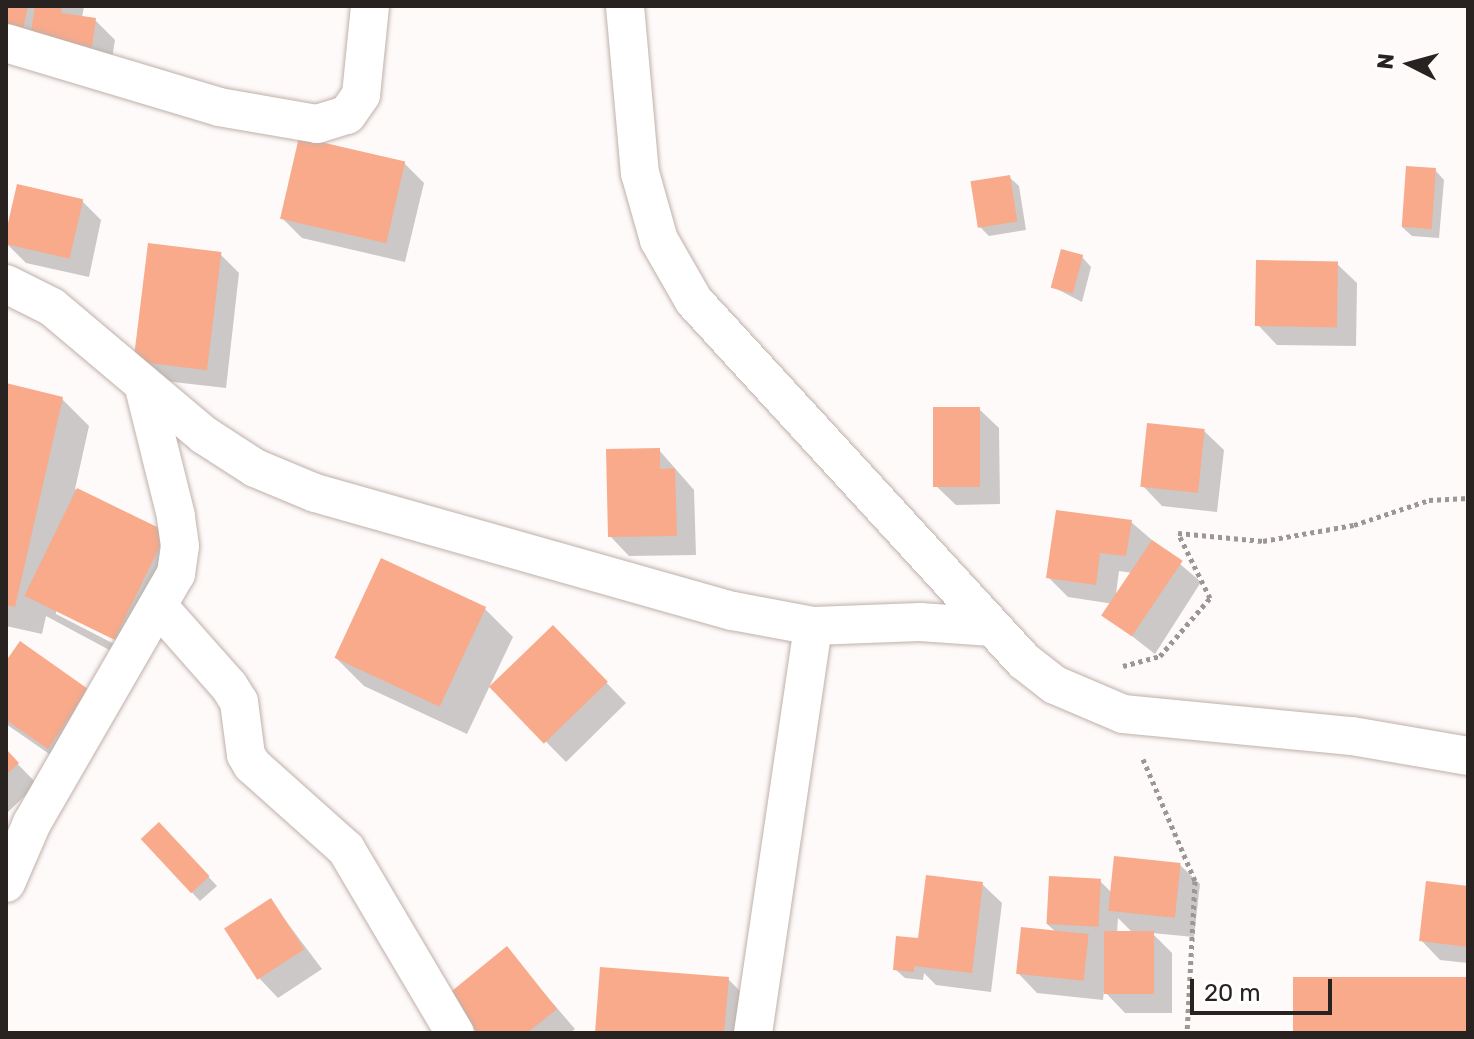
<!DOCTYPE html>
<html>
<head>
<meta charset="utf-8">
<style>
  body { margin:0 }
  #map { position:relative; width:1474px; height:1039px; overflow:hidden; background:#fefaf9; font-family:Rubik,sans-serif }
  div>[style] { position:absolute }
  .shadow>* { inset:0; background:#0003 }
  .building>* { inset:0; background:#f8aa8b; transform-origin:0 0 }
  .path>* { height:5px; margin-top:-2.5px; transform-origin:0; background:repeating-linear-gradient(90deg,#9c9795 0 4px,transparent 0 8px) }
  .roads { filter:drop-shadow(0 0 2px #bfb0aa) drop-shadow(0 0 2px #bfb0aa) }
  .street>* { height:38px; margin:-19px; padding:0 19px; transform-origin:19px; border-radius:19px; background:#fff }
  span { translate:-50% -50%; white-space:nowrap; text-align:center; line-height:1.15; -webkit-text-stroke:6px #fff; paint-order:stroke }
  .frame { position:absolute; inset:0; border:8px solid #282220; pointer-events:none }
  .north { position:absolute; left:1370px; top:24px; width:80px; height:80px; -webkit-text-stroke:6px #fff; paint-order:stroke; rotate:276deg; font-size:22px; font-weight:700; line-height:32px; text-align:center; color:#282220 }
  .north::after { content:''; display:block; margin:auto; width:28px; height:36px; background:#282220; clip-path:polygon(50% 0,100% 100%,50% 72%,0 100%) }
  .scale { position:absolute; left:1190px; top:979px; width:142px; height:36px; box-sizing:border-box; border:4px solid #282220; border-top:0; padding-left:10px; font-size:24px; line-height:28px; white-space:nowrap; color:#282220; -webkit-text-stroke:6px #fff; paint-order:stroke }
</style>
</head>
<body>
<div id="map">
  <div class="shadow">
    <i style="clip-path:polygon(6px 6px,84px 6px,82px 18px,95px 20px,115px 40px,111px 65px,48px 66px)"></i>
    <i style="clip-path:polygon(404px 163px,424px 183px,405px 262px,302px 238px,282px 218px)"></i>
    <i style="clip-path:polygon(1435px 170px,1444px 180px,1439px 238px,1412px 236px,1402px 227px)"></i>
    <i style="clip-path:polygon(1009px 177px,1019px 186px,1026px 230px,989px 236px,979px 226px)"></i>
    <i style="clip-path:polygon(82px 201px,101px 220px,89px 277px,26px 263px,6px 243px)"></i>
    <i style="clip-path:polygon(220px 254px,239px 273px,226px 388px,156px 380px,136px 360px)"></i>
    <i style="clip-path:polygon(1082px 257px,1091px 267px,1082px 302px,1053px 287px)"></i>
    <i style="clip-path:polygon(1337px 264px,1357px 283px,1356px 346px,1277px 345px,1258px 325px)"></i>
    <i style="clip-path:polygon(evenodd,6px 385px,62px 399px,89px 426px,75px 489px,166px 534px,141px 667px,46px 616px,42px 634px,6px 626px,6px 385px,56px 609px,122px 643px,120px 647px,56px 614px,56px 609px)"></i>
    <i style="clip-path:polygon(979px 409px,999px 428px,1000px 504px,956px 505px,936px 486px)"></i>
    <i style="clip-path:polygon(1204px 431px,1224px 450px,1217px 512px,1162px 506px,1143px 486px)"></i>
    <i style="clip-path:polygon(659px 450px,694px 490px,696px 555px,629px 556px,610px 536px)"></i>
    <i style="clip-path:polygon(evenodd,1131px 522px,1201px 582px,1155px 654px,1106px 616px,1114px 604px,1068px 597px,1048px 577px,1131px 522px,1119px 571px,1133px 573px,1115px 602px,1119px 571px)"></i>
    <i style="clip-path:polygon(485px 609px,513px 637px,467px 734px,364px 686px,336px 658px)"></i>
    <i style="clip-path:polygon(572px 647px,626px 703px,566px 762px,492px 687px)"></i>
    <i style="clip-path:polygon(6px 664px,87px 690px,68px 767px,6px 724px)"></i>
    <i style="clip-path:polygon(6px 752px,37px 784px,6px 814px)"></i>
    <i style="clip-path:polygon(169px 834px,217px 886px,200px 901px,143px 840px)"></i>
    <i style="clip-path:polygon(evenodd,1180px 865px,1200px 884px,1194px 937px,1152px 933px,1172px 953px,1172px 1013px,1125px 1013px,1104px 991px,1103px 1000px,1037px 993px,1018px 973px,1056px 932px,1047px 924px,1100px 881px,1113px 894px,1180px 865px,1118px 918px,1133px 933px,1117px 933px,1118px 918px)"></i>
    <i style="clip-path:polygon(982px 884px,1002px 903px,991px 992px,936px 985px,924px 973px,923px 980px,905px 978px,895px 969px)"></i>
    <i style="clip-path:polygon(1468px 888px,1468px 963px,1440px 960px,1421px 940px)"></i>
    <i style="clip-path:polygon(270px 900px,322px 969px,278px 998px,259px 978px)"></i>
    <i style="clip-path:polygon(506px 949px,575px 1029px,570px 1033px,480px 1033px)"></i>
    <i style="clip-path:polygon(728px 979px,756px 1007px,754px 1033px,597px 1033px)"></i>
  </div>
  <div class="building">
    <i style="clip-path:polygon(6px 6px,28px 6px,21px 39px,6px 36px)"></i>
    <i style="clip-path:polygon(35px 6px,62px 6px,61px 13px,96px 18px,92px 47px,30px 38px)"></i>
    <i style="left:299px;top:137px;width:109px;height:84px;rotate:13deg"></i>
    <i style="left:1406px;top:166px;width:30px;height:61px;rotate:4deg"></i>
    <i style="left:1010px;top:175px;width:47px;height:40px;rotate:81deg"></i>
    <i style="left:17px;top:184px;width:68px;height:61px;rotate:13deg"></i>
    <i style="left:148px;top:243px;width:74px;height:119px;rotate:7deg"></i>
    <i style="left:1061px;top:249px;width:23px;height:40px;rotate:15deg"></i>
    <i style="left:1256px;top:260px;width:82px;height:66px;rotate:1deg"></i>
    <i style="clip-path:polygon(6px 383px,63px 397px,15px 607px,6px 605px)"></i>
    <i style="left:933px;top:407px;width:47px;height:80px"></i>
    <i style="left:1147px;top:423px;width:58px;height:64px;rotate:6deg"></i>
    <i style="clip-path:polygon(660px 448px,660px 469px,675px 468px,677px 536px,608px 537px,606px 449px)"></i>
    <i style="left:77px;top:488px;width:100px;height:120px;rotate:26deg"></i>
    <i style="clip-path:polygon(1056px 510px,1132px 520px,1126px 556px,1100px 553px,1096px 585px,1046px 578px)"></i>
    <i style="left:1152px;top:540px;width:37px;height:91px;rotate:34deg"></i>
    <i style="left:381px;top:558px;width:116px;height:110px;rotate:25deg"></i>
    <i style="left:553px;top:625px;width:79px;height:89px;rotate:46deg"></i>
    <i style="clip-path:polygon(20px 641px,88px 689px,48px 749px,6px 720px,6px 661px)"></i>
    <i style="clip-path:polygon(6px 749px,19px 763px,6px 775px)"></i>
    <i style="left:159px;top:822px;width:74px;height:25px;rotate:47deg"></i>
    <i style="left:1114px;top:856px;width:67px;height:55px;rotate:6deg"></i>
    <i style="clip-path:polygon(926px 875px,983px 882px,972px 973px,914px 966px,914px 972px,893px 970px,896px 936px,918px 938px)"></i>
    <i style="left:1049px;top:876px;width:52px;height:48px;rotate:3deg"></i>
    <i style="clip-path:polygon(1426px 881px,1468px 886px,1468px 947px,1419px 941px)"></i>
    <i style="left:271px;top:898px;width:61px;height:56px;rotate:57deg"></i>
    <i style="left:1021px;top:927px;width:68px;height:47px;rotate:6deg"></i>
    <i style="left:1104px;top:931px;width:50px;height:63px"></i>
    <i style="clip-path:polygon(507px 946px,557px 1009px,527px 1033px,477px 1033px,447px 995px)"></i>
    <i style="clip-path:polygon(600px 967px,729px 977px,724px 1033px,595px 1033px)"></i>
    <i style="left:1293px;top:977px;width:175px;height:56px"></i>
  </div>
  <div class="path">
    <i style="left:1123px;top:666px;width:38px;rotate:-15deg"></i>
    <i style="left:1160px;top:656px;width:77px;rotate:-49.2deg"></i>
    <i style="left:1210px;top:598px;width:72px;rotate:-116.2deg"></i>
    <i style="left:1178px;top:533px;width:85px;rotate:5.4deg"></i>
    <i style="left:1263px;top:541px;width:92px;rotate:-10deg"></i>
    <i style="left:1354px;top:525px;width:79px;rotate:-18.4deg"></i>
    <i style="left:1429px;top:500px;width:39px;rotate:-3deg"></i>
    <i style="left:1143px;top:759px;width:133px;rotate:66.9deg"></i>
    <i style="left:1195px;top:881px;width:152px;rotate:93deg"></i>
  </div>
  <div class="roads">
    <div class="street">
      <i style="left:625px;top:6px;width:168px;rotate:84.9deg"></i>
      <i style="left:640px;top:173px;width:70px;rotate:74.2deg"></i>
      <i style="left:659px;top:240px;width:70px;rotate:60.2deg"></i>
      <i style="left:694px;top:301px;width:488px;rotate:47.5deg"></i>
      <i style="left:1024px;top:661px;width:39px;rotate:38deg"></i>
      <i style="left:1055px;top:685px;width:74px;rotate:23.1deg"></i>
      <i style="left:1123px;top:714px;width:230px;rotate:5.5deg"></i>
      <i style="left:1352px;top:736px;width:118px;rotate:9.8deg"></i>
      <i style="left:6px;top:43px;width:222px;rotate:16.7deg"></i>
      <i style="left:219px;top:107px;width:99px;rotate:9.8deg"></i>
      <i style="left:317px;top:124px;width:31px;rotate:-17deg"></i>
      <i style="left:347px;top:115px;width:24px;rotate:-55deg"></i>
      <i style="left:361px;top:95px;width:89px;rotate:-84.2deg"></i>
      <i style="left:6px;top:284px;width:51px;rotate:26.6deg"></i>
      <i style="left:52px;top:307px;width:199px;rotate:40.1deg"></i>
      <i style="left:204px;top:435px;width:61px;rotate:32.9deg"></i>
      <i style="left:255px;top:468px;width:65px;rotate:22.6deg"></i>
      <i style="left:315px;top:493px;width:434px;rotate:15.8deg"></i>
      <i style="left:733px;top:611px;width:81px;rotate:10.6deg"></i>
      <i style="left:813px;top:626px;width:107px;rotate:-2.1deg"></i>
      <i style="left:920px;top:622px;width:72px;rotate:4deg"></i>
      <i style="left:159px;top:607px;width:106px;rotate:48.5deg"></i>
      <i style="left:229px;top:686px;width:19px;rotate:58deg"></i>
      <i style="left:239px;top:702px;width:53px;rotate:82.5deg"></i>
      <i style="left:246px;top:755px;width:12px;rotate:59deg"></i>
      <i style="left:252px;top:765px;width:126px;rotate:41.8deg"></i>
      <i style="left:346px;top:849px;width:214px;rotate:59.4deg"></i>
      <i style="left:6px;top:883px;width:65px;rotate:-66.6deg"></i>
      <i style="left:32px;top:823px;width:288px;rotate:-60deg"></i>
      <i style="left:176px;top:574px;width:28px;rotate:-82deg"></i>
      <i style="left:180px;top:546px;width:30px;rotate:-98deg"></i>
      <i style="left:176px;top:516px;width:132px;rotate:-104deg"></i>
      <i style="left:753px;top:1033px;width:411px;rotate:-81.6deg"></i>
    </div>
  </div>
  <div class="frame"></div>
  <div class="north">N</div>
  <div class="scale">20 m</div>
</div>
</body>
</html>
